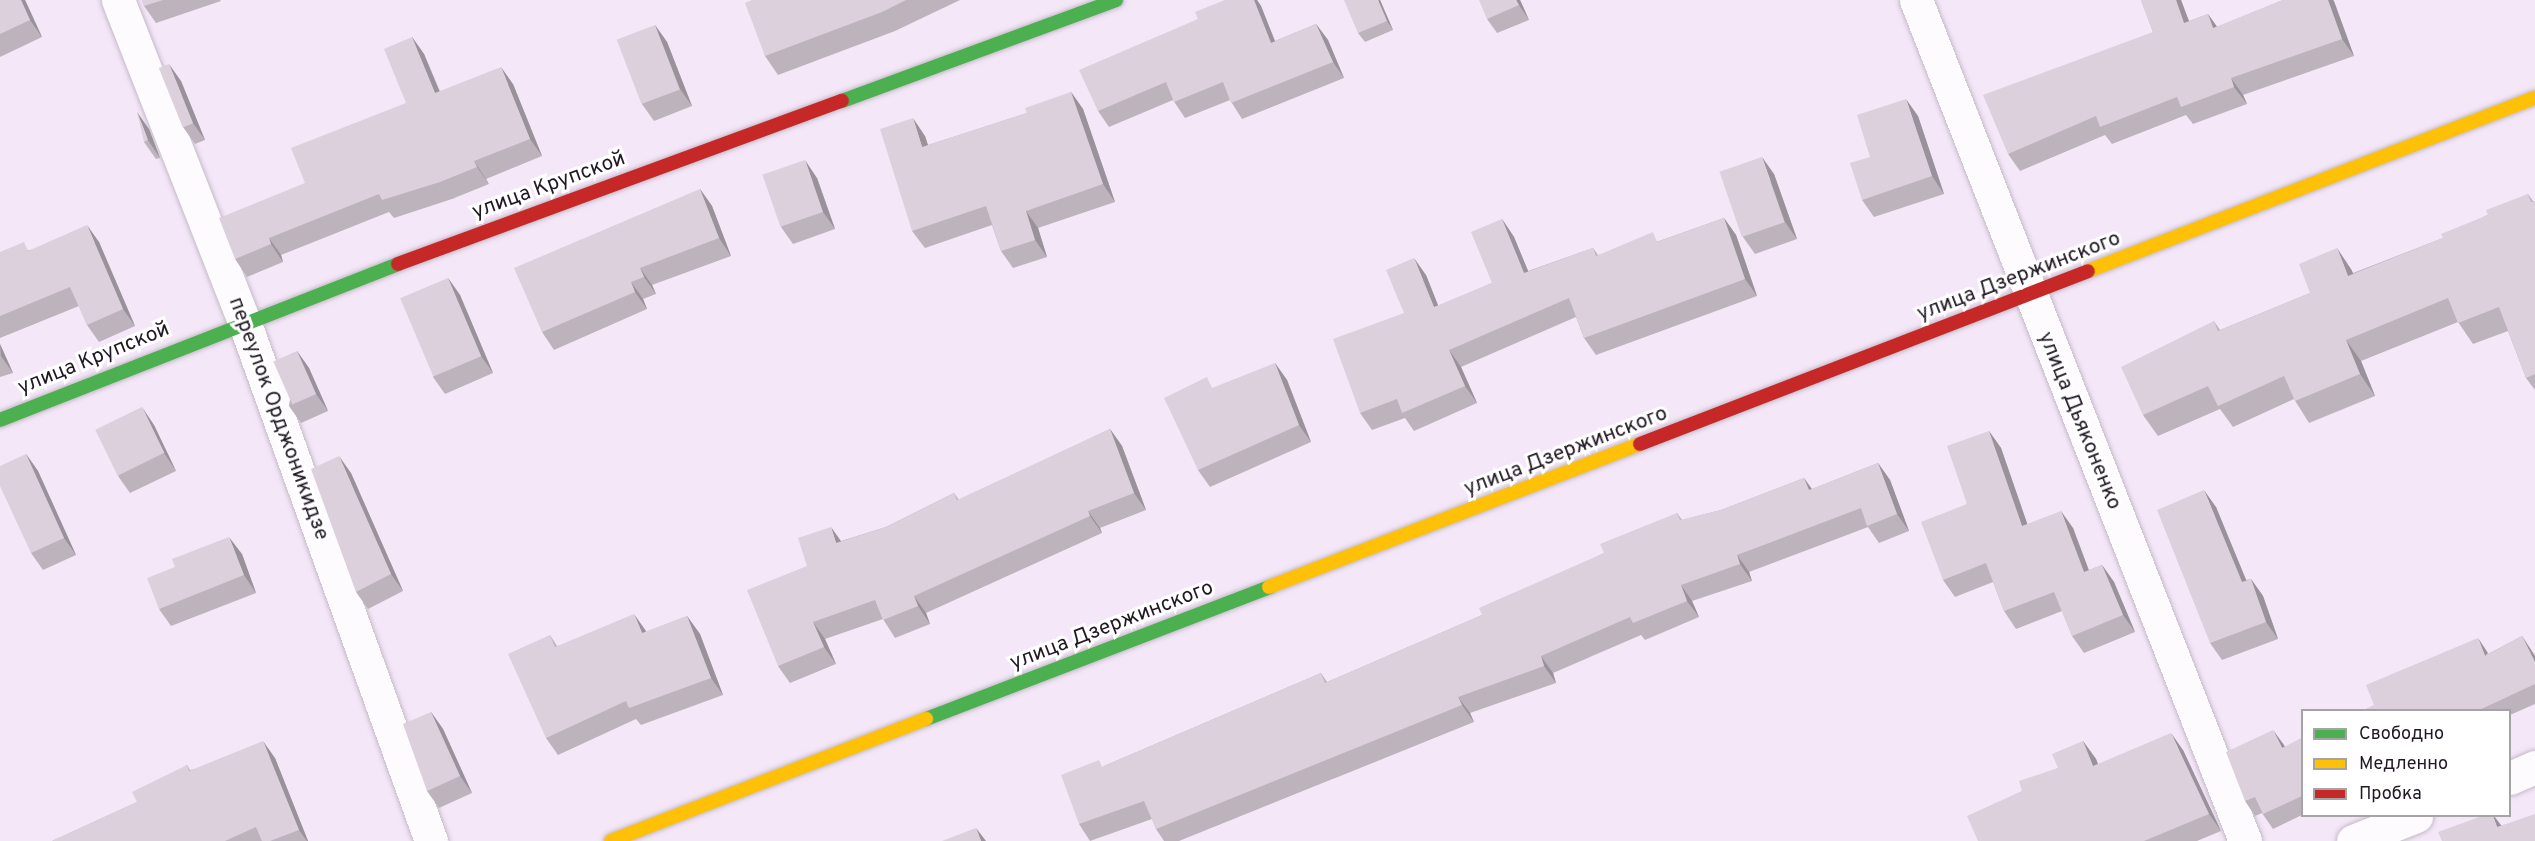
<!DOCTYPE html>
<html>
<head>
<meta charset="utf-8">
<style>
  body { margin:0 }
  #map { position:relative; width:2535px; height:841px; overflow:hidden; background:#f4e7f8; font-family:Overpass,sans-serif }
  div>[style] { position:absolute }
  .roads { filter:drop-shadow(0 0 2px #c4bac7) drop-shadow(0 0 2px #c4bac7) }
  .street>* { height:33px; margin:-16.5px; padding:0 16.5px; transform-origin:16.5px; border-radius:16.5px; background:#fdfbfe }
  .fast>* { height:14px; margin:-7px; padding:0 7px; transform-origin:7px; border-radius:7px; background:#4caf50 }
  .slow>* { height:14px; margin:-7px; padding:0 7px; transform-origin:7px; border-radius:7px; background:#ffc107 }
  .jam>* { height:14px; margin:-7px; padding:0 7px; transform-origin:7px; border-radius:7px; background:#c62828 }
  .wall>* { inset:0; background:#bdb3bd }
  .shaded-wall>* { inset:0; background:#9a929a }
  .building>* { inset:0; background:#dcd0dc; transform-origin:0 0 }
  span { translate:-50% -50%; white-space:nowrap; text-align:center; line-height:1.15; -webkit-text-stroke:6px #fff; paint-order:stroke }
  .street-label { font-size:21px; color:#201823 }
  .legend { position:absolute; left:2301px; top:709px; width:210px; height:108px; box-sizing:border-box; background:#fff; border:2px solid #a6a3a7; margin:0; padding:8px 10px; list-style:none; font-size:18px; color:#201823 }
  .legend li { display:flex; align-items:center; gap:12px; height:30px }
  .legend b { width:30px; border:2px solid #a6a3a7 }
</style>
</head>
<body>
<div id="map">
  <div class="roads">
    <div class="street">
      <i style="left:118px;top:0;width:345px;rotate:68.6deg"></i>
      <i style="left:244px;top:321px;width:553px;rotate:70.22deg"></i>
      <i style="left:1916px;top:0;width:903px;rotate:68.63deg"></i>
      <i style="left:2510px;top:778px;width:27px;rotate:-24deg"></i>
      <i style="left:2353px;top:841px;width:68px;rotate:-21.6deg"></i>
    </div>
    <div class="fast">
      <i style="left:842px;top:101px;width:292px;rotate:-20.2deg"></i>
      <i style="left:0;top:420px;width:427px;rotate:-21.4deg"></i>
      <i style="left:926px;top:719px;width:368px;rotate:-21deg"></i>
    </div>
    <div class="slow">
      <i style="left:2088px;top:271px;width:479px;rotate:-21.2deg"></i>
      <i style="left:1269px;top:587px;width:398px;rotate:-21.1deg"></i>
      <i style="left:611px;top:841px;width:338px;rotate:-21.2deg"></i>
    </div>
    <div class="jam">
      <i style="left:398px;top:264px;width:473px;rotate:-20.2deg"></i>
      <i style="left:1640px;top:444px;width:480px;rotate:-21.1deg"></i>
    </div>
  </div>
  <div class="wall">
    <i style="clip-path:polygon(0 0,25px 0,42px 37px,0 57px)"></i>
    <i style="clip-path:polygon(142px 0,220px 0,221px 1px,156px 23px,144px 6px)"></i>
    <i style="clip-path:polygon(752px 0,960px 0,895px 31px,778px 75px,765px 56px)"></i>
    <i style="clip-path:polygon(1225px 0,1257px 0,1261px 6px,1275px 41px,1316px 24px,1328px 40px,1344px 78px,1242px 119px,1230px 100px,1185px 118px,1173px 100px,1109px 127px,1098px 111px,1198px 19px)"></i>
    <i style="clip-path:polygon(1380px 0,1393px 30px,1365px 42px,1358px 33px)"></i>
    <i style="clip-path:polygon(1520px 0,1529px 20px,1497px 33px,1487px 19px)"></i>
    <i style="clip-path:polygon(2141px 0,2181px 0,2189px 21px,2208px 14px,2217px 27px,2283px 0,2333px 0,2354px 56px,2243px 95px,2247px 104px,2193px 124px,2186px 115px,2112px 144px,2105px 135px,2020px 171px,2008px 154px,2153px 32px)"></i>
    <i style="clip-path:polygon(655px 25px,667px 42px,692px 106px,654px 121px,642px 104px)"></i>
    <i style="clip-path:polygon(412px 37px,424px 54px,440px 91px,513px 84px,542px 156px,486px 179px,489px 184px,452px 199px,394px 218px,389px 212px,281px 255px,283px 262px,247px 277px,235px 259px,305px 183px,406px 103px)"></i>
    <i style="clip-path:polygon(181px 81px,205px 140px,195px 144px,183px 127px)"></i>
    <i style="clip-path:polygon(1071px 92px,1083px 109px,1115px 202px,1038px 228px,1047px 257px,1013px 268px,1001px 251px,992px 225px,925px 248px,912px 231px,925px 136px,928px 145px,1027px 113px)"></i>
    <i style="clip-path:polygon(1918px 116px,1944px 194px,1874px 217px,1862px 200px,1870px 157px)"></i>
    <i style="clip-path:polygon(149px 129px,160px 158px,156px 159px,144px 142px)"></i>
    <i style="clip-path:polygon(1774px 174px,1797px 239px,1755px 254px,1743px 237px)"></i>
    <i style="clip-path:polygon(817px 178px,835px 229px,793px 244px,781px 227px)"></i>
    <i style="clip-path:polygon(700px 189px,712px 206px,731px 256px,652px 285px,656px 294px,643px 299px,647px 309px,554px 350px,542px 332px)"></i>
    <i style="clip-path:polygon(2528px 194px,2533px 201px,2535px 201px,2535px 390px,2526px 378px,2508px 331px,2473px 344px,2458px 322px,2361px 361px,2375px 396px,2309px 423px,2294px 399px,2233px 427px,2220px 409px,2158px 436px,2143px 415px,2214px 321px,2220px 330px,2310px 293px,2351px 269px,2353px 273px,2443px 238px)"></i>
    <i style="clip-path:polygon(1724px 218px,1736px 235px,1757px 296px,1596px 355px,1584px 338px,1576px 317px,1461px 367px,1477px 403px,1414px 431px,1405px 418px,1372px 430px,1360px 413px,1404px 313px,1426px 275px,1438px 306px,1492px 283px,1502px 219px,1514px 237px,1528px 271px,1593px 248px,1598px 255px,1659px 241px)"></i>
    <i style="clip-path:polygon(99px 242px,135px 326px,99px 342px,87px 325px,79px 306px,0 338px,0 252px,30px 250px)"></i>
    <i style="clip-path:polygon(448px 278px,460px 295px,493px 373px,445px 394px,433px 377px)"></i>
    <i style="clip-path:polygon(0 344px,13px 373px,0 377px)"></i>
    <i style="clip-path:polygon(297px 351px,309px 368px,328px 411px,301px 423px,289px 406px)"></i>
    <i style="clip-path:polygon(1275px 363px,1287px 380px,1311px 442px,1210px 487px,1198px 470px)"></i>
    <i style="clip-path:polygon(154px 425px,176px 471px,130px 493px,118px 476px)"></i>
    <i style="clip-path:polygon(1110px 429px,1122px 446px,1146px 510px,1100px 528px,1102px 533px,926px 613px,930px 624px,895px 638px,883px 619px,825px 639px,836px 664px,790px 683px,778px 666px,807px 566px,841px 541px,886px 527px,954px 493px,959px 500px)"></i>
    <i style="clip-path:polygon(1989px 431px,2001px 448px,2027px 524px,2073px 528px,2089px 570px,2102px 565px,2114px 582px,2135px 632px,2084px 653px,2072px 636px,2062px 611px,2016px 629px,2004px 611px,1993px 582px,1955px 597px,1943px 580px)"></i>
    <i style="clip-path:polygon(26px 454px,38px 471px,76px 555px,43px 570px,31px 553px)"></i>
    <i style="clip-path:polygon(1878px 463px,1890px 480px,1909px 531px,1879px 543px,1868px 527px,1749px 572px,1752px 581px,1692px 601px,1699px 617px,1645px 640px,1641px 635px,1553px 673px,1556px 683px,1470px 713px,1474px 722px,1179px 841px,1164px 841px,1156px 829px,1152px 819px,1090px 841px,1079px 824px,1104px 766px,1321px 673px,1327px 682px,1482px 615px,1604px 553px,1677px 513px,1682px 520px,1721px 510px,1804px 478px,1812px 489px)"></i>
    <i style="clip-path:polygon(351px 473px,403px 591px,368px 609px,356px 592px)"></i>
    <i style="clip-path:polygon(2216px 507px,2246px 580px,2251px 579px,2263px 596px,2278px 639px,2222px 660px,2210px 643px)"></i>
    <i style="clip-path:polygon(242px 554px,256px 593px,171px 626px,159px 609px)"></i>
    <i style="clip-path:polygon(687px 616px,700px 634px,723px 695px,641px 725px,636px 719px,558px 755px,546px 738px,550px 635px,557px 646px,646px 632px)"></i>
    <i style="clip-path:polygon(2522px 636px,2535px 656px,2535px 704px,2510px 715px,2510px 711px,2362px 711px,2488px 654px)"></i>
    <i style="clip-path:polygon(431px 712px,443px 729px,472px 793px,439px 808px,427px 791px)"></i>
    <i style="clip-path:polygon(2302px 738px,2302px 815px,2273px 829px,2262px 813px,2255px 816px,2245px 801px,2284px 745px,2285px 747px)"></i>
    <i style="clip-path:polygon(2083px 741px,2096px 759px,2098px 764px,2183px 750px,2221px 831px,2197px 841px,1978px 841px,2022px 791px,2058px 768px)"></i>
    <i style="clip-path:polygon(275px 758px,308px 841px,52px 841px,137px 802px,187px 765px,190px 770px)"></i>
  </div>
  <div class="shaded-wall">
    <i style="clip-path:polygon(21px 0,25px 0,42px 37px,30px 20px)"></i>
    <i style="clip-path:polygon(1254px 0,1257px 0,1261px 6px,1282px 59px,1271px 43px)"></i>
    <i style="clip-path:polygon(1378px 0,1380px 0,1393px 30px,1387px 21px)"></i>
    <i style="clip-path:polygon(1516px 0,1520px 0,1529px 20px,1519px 5px)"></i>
    <i style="clip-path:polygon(2176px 0,2181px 0,2196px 40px,2184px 23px)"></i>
    <i style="clip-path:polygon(2328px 0,2333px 0,2334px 1px,2354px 56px,2342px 39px)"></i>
    <i style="clip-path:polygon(2208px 14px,2220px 31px,2213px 28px)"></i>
    <i style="clip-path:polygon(1316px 24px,1328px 40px,1344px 78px,1333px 62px)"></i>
    <i style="clip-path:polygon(655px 25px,667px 42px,692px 106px,680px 89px)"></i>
    <i style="clip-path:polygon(412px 37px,424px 54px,447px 110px,435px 93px)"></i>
    <i style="clip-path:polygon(169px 64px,181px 81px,205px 140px,193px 123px)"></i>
    <i style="clip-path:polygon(501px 67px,513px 84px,542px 156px,530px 139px)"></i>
    <i style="clip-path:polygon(2231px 78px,2243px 95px,2247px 104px,2234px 87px)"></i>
    <i style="clip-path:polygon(1071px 92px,1083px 109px,1115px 202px,1103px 184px)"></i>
    <i style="clip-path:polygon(1906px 99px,1918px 116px,1944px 194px,1932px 176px)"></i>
    <i style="clip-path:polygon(137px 112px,149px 129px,160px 158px,148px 140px)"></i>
    <i style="clip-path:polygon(913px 118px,925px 136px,934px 164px,922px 147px)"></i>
    <i style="clip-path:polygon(1762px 157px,1774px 174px,1797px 239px,1785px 222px)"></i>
    <i style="clip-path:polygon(805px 160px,817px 178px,835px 229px,823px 212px)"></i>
    <i style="clip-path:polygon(474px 161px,486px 179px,489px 184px,477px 167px)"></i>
    <i style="clip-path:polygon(700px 189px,712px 206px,731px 256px,719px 238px)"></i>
    <i style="clip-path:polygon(1026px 211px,1038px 228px,1047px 257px,1035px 240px)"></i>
    <i style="clip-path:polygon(1724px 218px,1736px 235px,1757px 296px,1745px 279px)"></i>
    <i style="clip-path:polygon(1502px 219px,1514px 237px,1536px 290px,1524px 273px)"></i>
    <i style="clip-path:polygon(87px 225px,99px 242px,135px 326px,123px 309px)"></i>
    <i style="clip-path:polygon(269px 238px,281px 255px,283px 262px,271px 244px)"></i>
    <i style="clip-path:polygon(2337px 248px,2351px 269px,2363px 297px,2348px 276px)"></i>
    <i style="clip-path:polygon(1414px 258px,1426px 275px,1446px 325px,1434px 307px)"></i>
    <i style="clip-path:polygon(640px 268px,652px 285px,656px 294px,644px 277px)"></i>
    <i style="clip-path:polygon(448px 278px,460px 295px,493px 373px,481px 356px)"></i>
    <i style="clip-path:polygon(631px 282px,643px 299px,647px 309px,635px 292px)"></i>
    <i style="clip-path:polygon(2346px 340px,2361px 361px,2375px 396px,2360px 374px)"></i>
    <i style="clip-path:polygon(0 344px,13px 373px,1px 356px)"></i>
    <i style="clip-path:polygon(1449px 350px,1461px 367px,1477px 403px,1465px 386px)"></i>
    <i style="clip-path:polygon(297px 351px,309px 368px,328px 411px,316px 394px)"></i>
    <i style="clip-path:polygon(1275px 363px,1287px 380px,1311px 442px,1299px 425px)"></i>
    <i style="clip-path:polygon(142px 407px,154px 425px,176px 471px,164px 453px)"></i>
    <i style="clip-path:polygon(1110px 429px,1122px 446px,1146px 510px,1134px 493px)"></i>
    <i style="clip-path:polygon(1989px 431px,2001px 448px,2034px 543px,2022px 526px)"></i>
    <i style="clip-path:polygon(26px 454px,38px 471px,76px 555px,64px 538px)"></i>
    <i style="clip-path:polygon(339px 456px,351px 473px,403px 591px,391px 574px)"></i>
    <i style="clip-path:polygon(1878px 463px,1890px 480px,1909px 531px,1897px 514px)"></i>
    <i style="clip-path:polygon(1804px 478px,1816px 495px,1809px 490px)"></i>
    <i style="clip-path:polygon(2204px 490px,2216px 507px,2254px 599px,2242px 582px)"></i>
    <i style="clip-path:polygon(1088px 511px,1100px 528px,1102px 533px,1090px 516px)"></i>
    <i style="clip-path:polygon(2061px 511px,2073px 528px,2096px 590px,2084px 572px)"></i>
    <i style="clip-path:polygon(831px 527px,843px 544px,836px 543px)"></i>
    <i style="clip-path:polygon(229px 537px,242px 554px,256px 593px,244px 575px)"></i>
    <i style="clip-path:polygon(1737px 555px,1749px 572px,1752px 581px,1740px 564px)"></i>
    <i style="clip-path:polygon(2102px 565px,2114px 582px,2135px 632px,2123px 615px)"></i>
    <i style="clip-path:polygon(2251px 579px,2263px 596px,2278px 639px,2266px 622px)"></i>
    <i style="clip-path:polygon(1681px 585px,1692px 601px,1699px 617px,1687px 601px)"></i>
    <i style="clip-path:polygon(914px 596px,926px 613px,930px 624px,918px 606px)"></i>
    <i style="clip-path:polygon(634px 614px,646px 631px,654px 651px,642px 633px)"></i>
    <i style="clip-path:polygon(687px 616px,700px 634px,723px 695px,711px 678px)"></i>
    <i style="clip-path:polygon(813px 622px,825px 639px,836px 664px,824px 647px)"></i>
    <i style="clip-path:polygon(2522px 636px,2535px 656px,2535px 662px)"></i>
    <i style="clip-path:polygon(2478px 638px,2488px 653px,2485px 656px)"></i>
    <i style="clip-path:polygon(1541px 656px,1553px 673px,1556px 683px,1544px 666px)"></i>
    <i style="clip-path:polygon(1458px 697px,1470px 713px,1474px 722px,1462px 705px)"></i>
    <i style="clip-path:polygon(431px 712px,443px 729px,472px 793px,460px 776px)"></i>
    <i style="clip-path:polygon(2273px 730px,2284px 745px,2292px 763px,2282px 748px)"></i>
    <i style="clip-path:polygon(2171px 733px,2183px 750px,2221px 831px,2209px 814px)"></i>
    <i style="clip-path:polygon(263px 741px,275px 758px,308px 841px,307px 841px,299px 830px)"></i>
    <i style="clip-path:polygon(2083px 741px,2096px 759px,2105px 783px,2093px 766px)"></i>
    <i style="clip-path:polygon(2493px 816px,2494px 816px,2504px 829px,2497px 827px)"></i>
    <i style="clip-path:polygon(976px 828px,986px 841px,981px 841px)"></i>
  </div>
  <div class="building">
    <i style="clip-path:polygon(0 0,21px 0,30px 20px,0 34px)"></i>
    <i style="clip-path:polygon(142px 0,163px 0,144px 6px)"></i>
    <i style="clip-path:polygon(752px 0,906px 0,882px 12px,765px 56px,745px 3px)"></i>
    <i style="clip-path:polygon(1225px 0,1254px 0,1271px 43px,1316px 24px,1333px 62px,1231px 103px,1223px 82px,1174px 102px,1166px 82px,1098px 111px,1079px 70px,1198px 19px,1195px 12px)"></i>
    <i style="clip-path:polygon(1344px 0,1378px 0,1387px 21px,1358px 33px)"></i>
    <i style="clip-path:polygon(1479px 0,1516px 0,1519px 5px,1487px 19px)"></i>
    <i style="clip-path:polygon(2141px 0,2176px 0,2184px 23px,2208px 14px,2213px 28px,2283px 0,2328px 0,2342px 39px,2231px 78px,2234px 87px,2181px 107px,2177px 97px,2100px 127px,2096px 116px,2008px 154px,1983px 95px,2153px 32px)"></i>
    <i style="left:655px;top:25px;width:69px;height:41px;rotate:69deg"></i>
    <i style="clip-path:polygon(412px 37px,435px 93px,501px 67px,530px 139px,474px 161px,477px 167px,440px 182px,382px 200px,379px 194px,269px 238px,271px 244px,235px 259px,219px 218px,305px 183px,291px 148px,406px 103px,384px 49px)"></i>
    <i style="left:169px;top:64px;width:64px;height:11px;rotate:68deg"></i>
    <i style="clip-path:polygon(1071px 92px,1103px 184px,1026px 211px,1035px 240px,1001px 251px,986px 206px,912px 231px,880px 129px,913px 118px,922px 147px,1027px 113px,1025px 108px)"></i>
    <i style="clip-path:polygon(1906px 99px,1932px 176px,1862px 200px,1850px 163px,1870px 157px,1857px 115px)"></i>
    <i style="clip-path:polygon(137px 112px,148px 140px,144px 142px)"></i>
    <i style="left:1762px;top:157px;width:69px;height:45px;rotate:71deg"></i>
    <i style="left:805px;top:160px;width:55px;height:45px;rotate:71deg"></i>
    <i style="clip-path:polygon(700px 189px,719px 238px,640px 268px,644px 277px,631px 282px,635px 292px,542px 332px,514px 268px)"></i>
    <i style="clip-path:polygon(2528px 194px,2531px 202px,2535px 201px,2535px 374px,2526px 378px,2499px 307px,2458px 323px,2448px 298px,2346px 340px,2360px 374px,2295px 401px,2284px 376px,2218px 406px,2208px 386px,2143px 415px,2121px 367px,2214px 321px,2218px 331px,2310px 293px,2299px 264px,2337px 248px,2348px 276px,2443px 238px,2441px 234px,2488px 215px,2486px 210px)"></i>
    <i style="clip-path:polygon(1724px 218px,1745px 279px,1584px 338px,1569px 298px,1449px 350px,1465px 386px,1402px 413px,1397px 399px,1360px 413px,1333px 339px,1404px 313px,1386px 270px,1414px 258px,1434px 307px,1492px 283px,1471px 232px,1502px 219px,1524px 273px,1593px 248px,1596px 256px,1653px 232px,1657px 242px)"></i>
    <i style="clip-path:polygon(87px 225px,123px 309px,87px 325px,70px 287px,0 316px,0 252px,24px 242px,28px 251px)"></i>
    <i style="left:448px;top:278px;width:85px;height:52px;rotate:67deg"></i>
    <i style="left:297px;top:351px;width:47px;height:26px;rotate:66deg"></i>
    <i style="clip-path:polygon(1275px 363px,1299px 425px,1198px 470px,1164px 398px,1207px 377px,1212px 388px)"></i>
    <i style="left:142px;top:407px;width:51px;height:52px;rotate:64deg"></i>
    <i style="clip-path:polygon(1110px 429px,1134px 493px,1088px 511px,1090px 516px,914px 596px,918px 606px,883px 620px,875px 600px,813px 622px,824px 647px,778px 666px,747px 590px,807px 566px,798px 538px,831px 527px,836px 543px,886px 527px,954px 493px,957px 500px)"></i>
    <i style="clip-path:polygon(1989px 431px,2022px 526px,2061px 511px,2084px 572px,2102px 565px,2123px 615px,2072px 636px,2054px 592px,2004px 611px,1986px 563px,1943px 580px,1921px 522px,1967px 504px,1947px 446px)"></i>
    <i style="clip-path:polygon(26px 454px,64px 538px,31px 553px,0 486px,0 466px)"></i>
    <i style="clip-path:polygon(339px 456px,391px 574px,356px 592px,311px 469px)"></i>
    <i style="clip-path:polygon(1878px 463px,1897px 514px,1867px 526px,1861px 508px,1737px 555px,1740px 564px,1681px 585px,1687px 601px,1633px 623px,1630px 617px,1541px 656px,1544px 666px,1458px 697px,1462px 705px,1156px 829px,1144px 801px,1079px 824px,1061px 775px,1099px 760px,1102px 767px,1321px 673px,1325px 683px,1482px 615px,1479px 608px,1604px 553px,1600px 544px,1677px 513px,1680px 520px,1721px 510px,1804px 478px,1809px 490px)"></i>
    <i style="clip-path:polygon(2204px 490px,2242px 582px,2251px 579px,2266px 622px,2210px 643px,2157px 510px)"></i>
    <i style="clip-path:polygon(229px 537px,244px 575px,159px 609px,147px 578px,175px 567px,172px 559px)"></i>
    <i style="clip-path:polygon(634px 614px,642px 633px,687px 616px,711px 678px,629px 708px,626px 701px,546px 738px,508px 654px,550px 635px,555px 647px)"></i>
    <i style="clip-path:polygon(2522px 636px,2535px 662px,2535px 684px,2477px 711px,2362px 711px,2374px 705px,2366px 685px,2478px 638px,2485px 656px)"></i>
    <i style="clip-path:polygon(431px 712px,460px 776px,427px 791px,403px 724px)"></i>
    <i style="clip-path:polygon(2273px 730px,2282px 748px,2302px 738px,2302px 796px,2263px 814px,2255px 797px,2245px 801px,2226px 752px)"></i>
    <i style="clip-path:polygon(2171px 733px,2209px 814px,2144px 841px,1978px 841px,1967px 816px,2022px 791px,2019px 781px,2058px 768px,2052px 754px,2083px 741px,2093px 766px)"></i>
    <i style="clip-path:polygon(263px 741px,299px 830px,270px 841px,262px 841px,256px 827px,225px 841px,52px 841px,137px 802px,132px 792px,187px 765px,189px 771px)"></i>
    <i style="clip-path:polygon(2535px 814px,2535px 841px,2442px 841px,2438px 832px,2482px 816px,2493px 816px,2497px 827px)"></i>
    <i style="clip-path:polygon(976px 828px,981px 841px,942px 841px)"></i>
  </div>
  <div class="street-label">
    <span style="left:549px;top:186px;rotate:-20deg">улица Крупской</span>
    <span style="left:2019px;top:277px;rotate:-21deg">улица Дзержинского</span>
    <span style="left:94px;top:359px;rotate:-22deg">улица Крупской</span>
    <span style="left:278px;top:419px;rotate:70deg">переулок Орджоникидзе</span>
    <span style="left:2079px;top:421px;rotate:68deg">улица Дьяконенко</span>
    <span style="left:1566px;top:452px;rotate:-21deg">улица Дзержинского</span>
    <span style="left:1112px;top:626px;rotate:-21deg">улица Дзержинского</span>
  </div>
  <ul class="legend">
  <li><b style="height:8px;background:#4caf50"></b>Свободно</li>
  <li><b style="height:8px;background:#ffc107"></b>Медленно</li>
  <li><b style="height:8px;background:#c62828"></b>Пробка</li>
  </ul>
</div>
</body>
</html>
